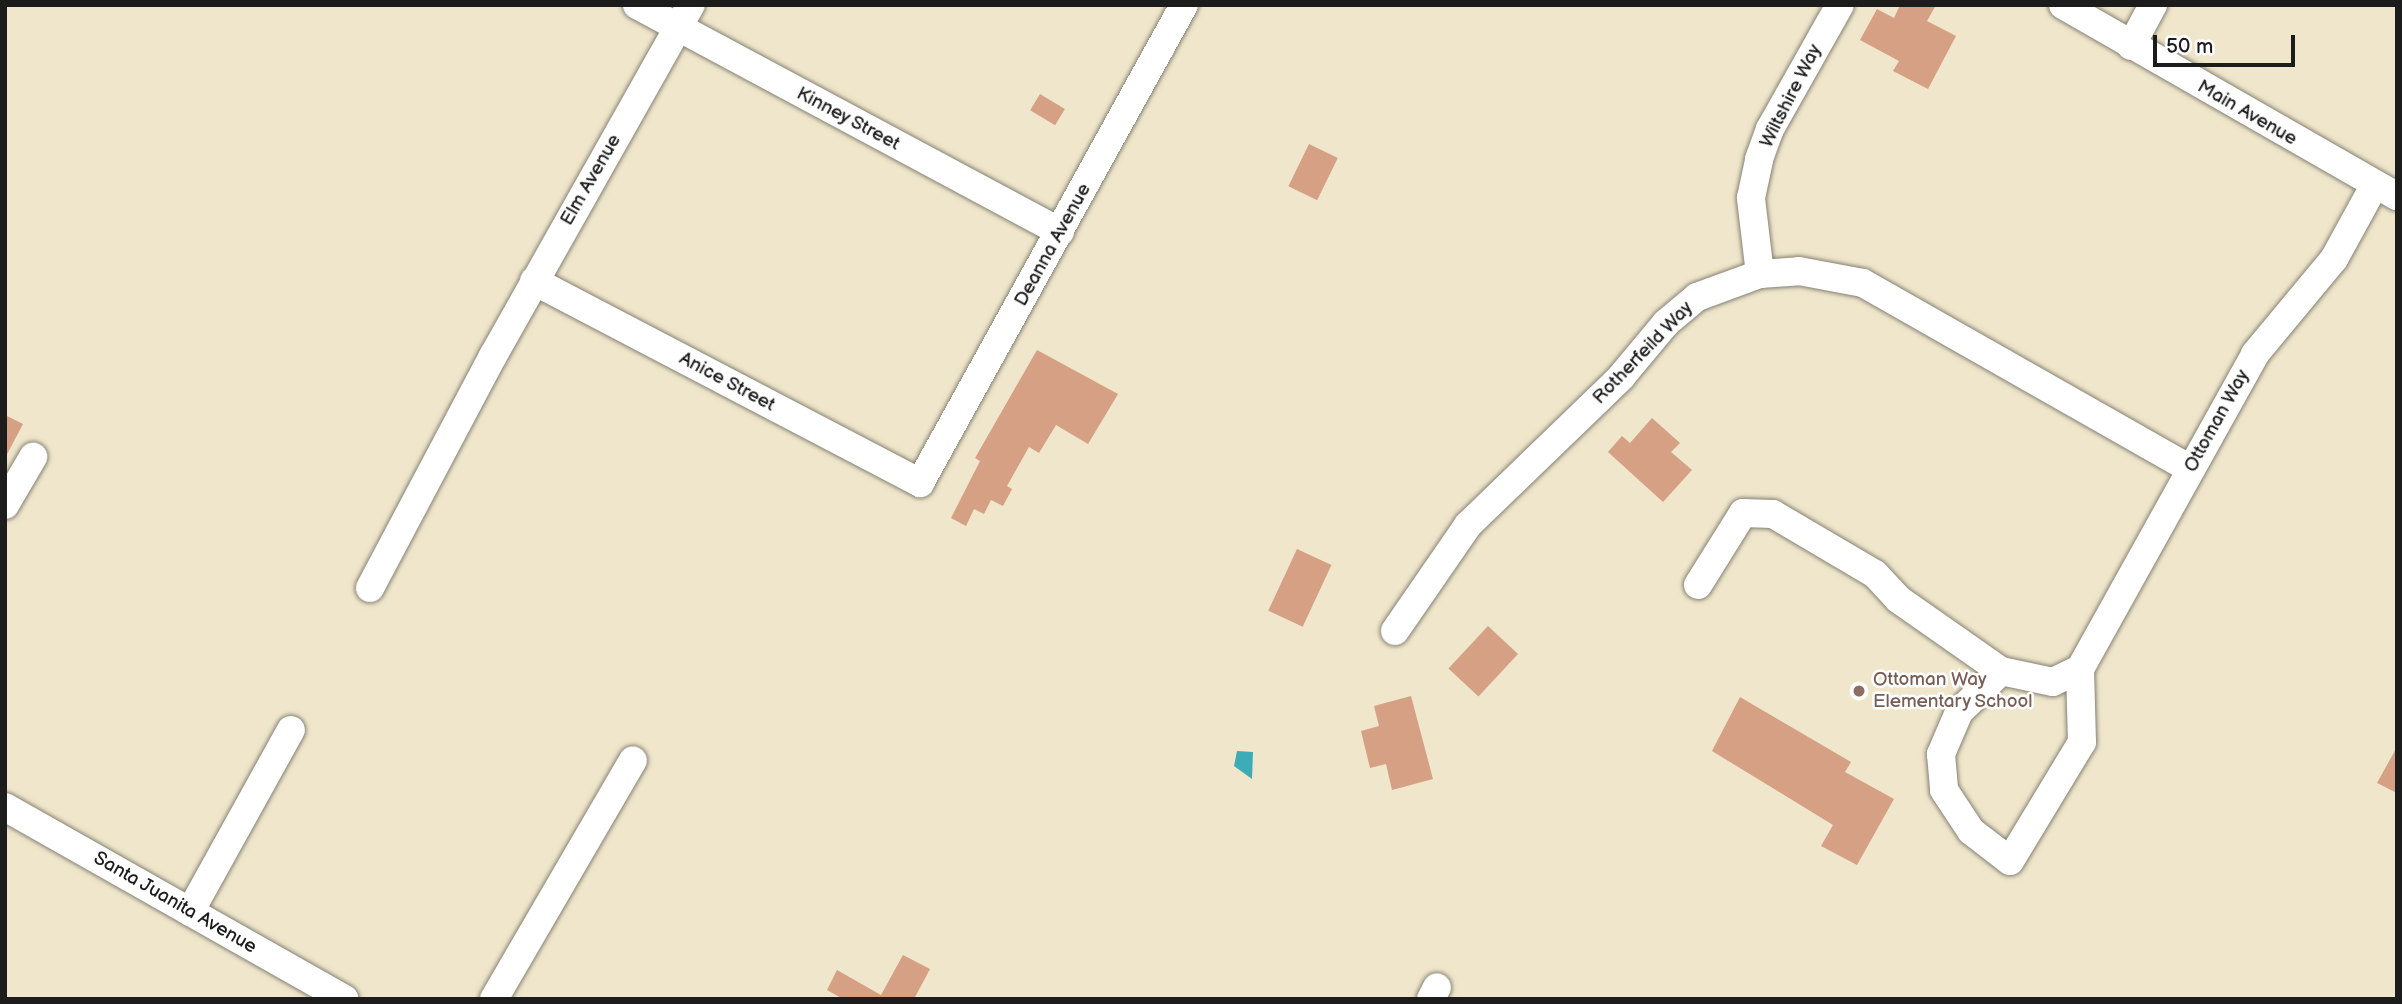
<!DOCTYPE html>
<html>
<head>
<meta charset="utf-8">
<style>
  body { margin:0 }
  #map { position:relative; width:2402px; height:1004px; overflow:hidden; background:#efe6cb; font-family:"Balsamiq Sans",sans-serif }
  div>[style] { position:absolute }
  .water>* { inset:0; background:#3cadb6 }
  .building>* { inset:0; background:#d5a083; transform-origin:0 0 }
  .roads { filter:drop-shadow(0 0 2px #868174) drop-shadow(0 0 2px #868174) }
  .minor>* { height:28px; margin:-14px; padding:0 14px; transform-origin:14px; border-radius:14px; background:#fff }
  .dots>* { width:19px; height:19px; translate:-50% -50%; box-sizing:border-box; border:4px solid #fff; border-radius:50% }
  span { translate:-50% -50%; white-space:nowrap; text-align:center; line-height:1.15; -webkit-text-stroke:5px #fff; paint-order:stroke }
  .street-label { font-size:19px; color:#1c1c1c }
  .education-label { font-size:19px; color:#785e54 }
  .left { translate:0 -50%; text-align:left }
  .frame { position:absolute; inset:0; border:7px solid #1c1c1c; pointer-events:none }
  .scale { position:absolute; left:2153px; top:35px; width:142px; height:32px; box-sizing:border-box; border:4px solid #1c1c1c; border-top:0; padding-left:9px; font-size:21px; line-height:24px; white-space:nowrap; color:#1c1c1c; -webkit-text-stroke:5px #fff; paint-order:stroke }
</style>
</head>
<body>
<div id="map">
  <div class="water">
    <i style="clip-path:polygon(1237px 751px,1253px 752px,1252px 779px,1234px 766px)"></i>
  </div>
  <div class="building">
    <i style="clip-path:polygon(1900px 5px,1936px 5px,1927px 21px,1956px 36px,1928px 89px,1893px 71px,1899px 61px,1860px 40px,1877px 9px,1894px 18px)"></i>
    <i style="left:1040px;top:94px;width:29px;height:19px;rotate:31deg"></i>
    <i style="left:1309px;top:144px;width:32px;height:47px;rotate:26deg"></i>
    <i style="clip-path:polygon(1037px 350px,1118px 394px,1088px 444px,1056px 425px,1039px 453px,1029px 447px,1007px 486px,1012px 489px,1003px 506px,991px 500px,984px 514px,974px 509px,966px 526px,951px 518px,980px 461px,975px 458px)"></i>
    <i style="clip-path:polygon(5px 415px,23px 424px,5px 458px)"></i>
    <i style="clip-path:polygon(1652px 418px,1680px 443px,1671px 452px,1692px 470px,1663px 502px,1608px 452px,1622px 436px,1630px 443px)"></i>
    <i style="left:1297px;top:549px;width:38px;height:68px;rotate:25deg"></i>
    <i style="left:1488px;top:626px;width:41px;height:58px;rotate:43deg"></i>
    <i style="clip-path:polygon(1411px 696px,1433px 779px,1392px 790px,1386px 764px,1370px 768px,1361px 731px,1379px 726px,1374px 706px)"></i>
    <i style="clip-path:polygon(1740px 697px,1851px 762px,1845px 772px,1894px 799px,1857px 865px,1821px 846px,1833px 825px,1712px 751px)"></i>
    <i style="clip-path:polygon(2397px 747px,2397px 793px,2377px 783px)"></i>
    <i style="clip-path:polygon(903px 955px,930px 969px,914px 999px,843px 999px,827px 990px,837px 970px,881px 995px)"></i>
  </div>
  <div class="roads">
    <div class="minor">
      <i style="left:637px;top:5px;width:480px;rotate:28.2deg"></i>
      <i style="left:2063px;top:5px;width:385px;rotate:29.8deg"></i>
      <i style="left:2131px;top:46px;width:47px;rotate:-61.8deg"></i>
      <i style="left:1760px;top:274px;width:77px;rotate:-96.8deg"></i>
      <i style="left:1751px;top:198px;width:40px;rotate:-78deg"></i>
      <i style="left:1759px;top:159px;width:32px;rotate:-70deg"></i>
      <i style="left:1770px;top:129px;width:142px;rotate:-60.6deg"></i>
      <i style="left:534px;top:281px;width:436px;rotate:27.6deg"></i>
      <i style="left:920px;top:483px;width:546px;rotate:-61.09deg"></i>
      <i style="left:5px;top:505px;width:56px;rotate:-59.7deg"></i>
      <i style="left:1698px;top:585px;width:85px;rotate:-58deg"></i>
      <i style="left:1743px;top:513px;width:30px;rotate:2deg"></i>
      <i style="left:1773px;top:514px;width:118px;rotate:30.5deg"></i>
      <i style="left:1875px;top:574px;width:34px;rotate:47deg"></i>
      <i style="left:1898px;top:599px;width:126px;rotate:35deg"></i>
      <i style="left:2001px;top:671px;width:53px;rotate:11.9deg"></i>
      <i style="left:2053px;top:682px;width:30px;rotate:-26deg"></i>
      <i style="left:370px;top:588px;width:263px;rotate:-62.1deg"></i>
      <i style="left:493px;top:356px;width:403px;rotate:-60.6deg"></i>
      <i style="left:1395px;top:631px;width:129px;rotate:-55.4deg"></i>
      <i style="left:1468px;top:525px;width:213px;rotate:-44deg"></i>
      <i style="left:1621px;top:377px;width:70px;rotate:-50.2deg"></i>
      <i style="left:1666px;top:323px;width:40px;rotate:-40deg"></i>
      <i style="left:1697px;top:297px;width:67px;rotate:-20.1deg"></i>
      <i style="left:1760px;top:274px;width:39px;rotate:-4deg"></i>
      <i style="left:1799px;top:271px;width:65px;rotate:10.6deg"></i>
      <i style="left:1863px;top:283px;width:377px;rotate:29.6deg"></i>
      <i style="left:2080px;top:669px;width:360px;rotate:-60.9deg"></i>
      <i style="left:2255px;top:354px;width:124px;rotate:-50.3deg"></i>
      <i style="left:2334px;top:259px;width:83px;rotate:-61.3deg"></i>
      <i style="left:2001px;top:671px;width:59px;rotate:135.7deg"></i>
      <i style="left:1959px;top:712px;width:46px;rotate:113.2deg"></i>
      <i style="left:1941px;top:754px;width:36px;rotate:85deg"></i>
      <i style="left:1944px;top:790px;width:49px;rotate:56.6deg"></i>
      <i style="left:1971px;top:831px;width:49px;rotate:37.6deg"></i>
      <i style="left:2010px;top:861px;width:139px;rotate:-58.8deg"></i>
      <i style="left:2082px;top:742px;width:73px;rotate:-91.6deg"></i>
      <i style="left:5px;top:807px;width:390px;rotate:29.5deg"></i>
      <i style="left:190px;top:912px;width:208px;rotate:-61deg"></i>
      <i style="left:494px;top:999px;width:276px;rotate:-59.8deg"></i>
      <i style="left:1431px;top:999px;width:13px;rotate:-63deg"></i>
    </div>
  </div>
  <div class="dots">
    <i style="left:1859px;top:691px;background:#8d6e63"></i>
  </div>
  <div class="street-label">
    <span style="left:1791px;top:96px;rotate:-63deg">Wiltshire Way</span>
    <span style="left:2247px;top:113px;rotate:30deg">Main Avenue</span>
    <span style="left:848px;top:119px;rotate:28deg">Kinney Street</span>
    <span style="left:591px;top:180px;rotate:-60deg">Elm Avenue</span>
    <span style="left:1053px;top:245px;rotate:-61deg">Deanna Avenue</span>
    <span style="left:1643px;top:353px;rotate:-46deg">Rotherfeild Way</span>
    <span style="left:727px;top:382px;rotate:28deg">Anice Street</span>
    <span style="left:2217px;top:421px;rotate:-61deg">Ottoman Way</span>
    <span style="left:175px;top:903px;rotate:30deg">Santa Juanita Avenue</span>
  </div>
  <div class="education-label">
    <span class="left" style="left:1873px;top:691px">Ottoman Way<br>Elementary School</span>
  </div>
  <div class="frame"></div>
  <div class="scale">50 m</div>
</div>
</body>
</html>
